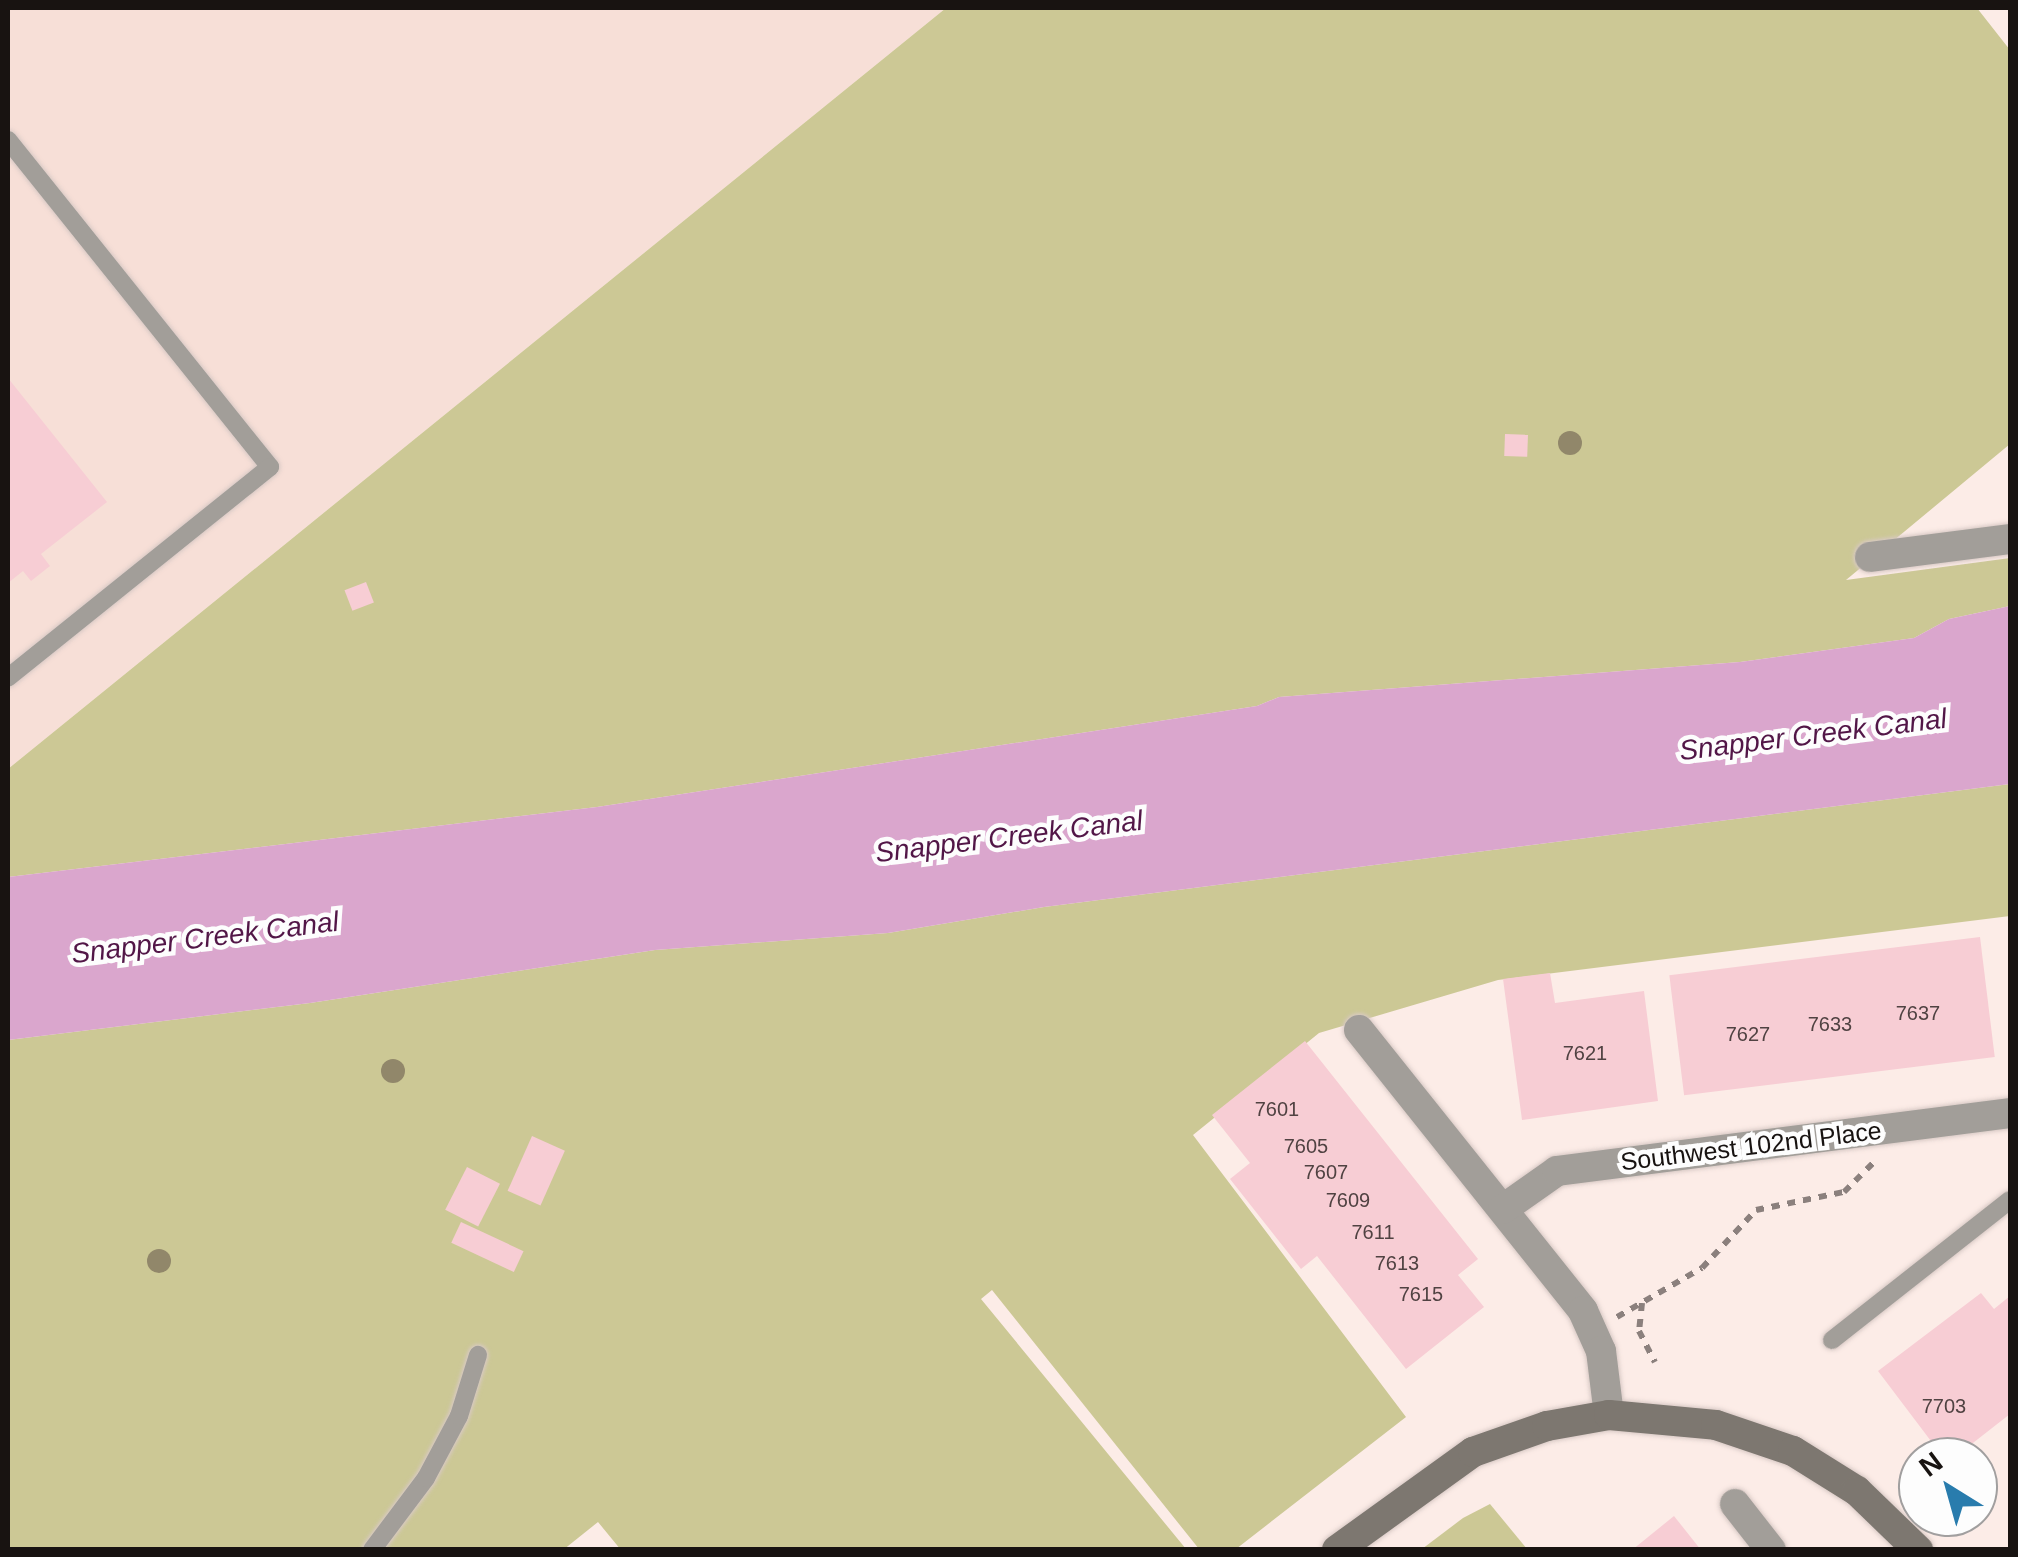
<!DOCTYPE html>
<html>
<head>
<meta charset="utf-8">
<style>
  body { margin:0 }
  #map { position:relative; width:2018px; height:1557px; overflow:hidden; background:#fcece7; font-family:Helvetica,sans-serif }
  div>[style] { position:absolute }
  .built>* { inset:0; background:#f7dfd7 }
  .green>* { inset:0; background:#ccc895 }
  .water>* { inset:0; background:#daa6cd }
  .building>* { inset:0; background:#f7cdd4; transform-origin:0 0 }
  .path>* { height:6px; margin-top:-3px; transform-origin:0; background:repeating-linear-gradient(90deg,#8b807d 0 8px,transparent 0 16px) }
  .roads { filter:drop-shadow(0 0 2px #d8c9c5) drop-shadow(0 0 2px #d8c9c5) }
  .lane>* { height:18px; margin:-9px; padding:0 9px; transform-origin:9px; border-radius:9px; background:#a29e99 }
  .street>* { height:30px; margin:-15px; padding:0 15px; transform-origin:15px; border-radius:15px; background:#a29e99 }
  .secondary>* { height:30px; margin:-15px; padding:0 15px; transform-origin:15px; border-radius:15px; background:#7d7770 }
  .trees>* { width:24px; height:24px; margin:-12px; border-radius:50%; background:#91876a }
  span { translate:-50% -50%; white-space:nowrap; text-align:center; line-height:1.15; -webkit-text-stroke:9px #fdfdfd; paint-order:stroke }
  .number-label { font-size:20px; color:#504242 }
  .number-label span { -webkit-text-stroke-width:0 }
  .street-label { font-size:25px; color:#181311 }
  .water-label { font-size:28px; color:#521647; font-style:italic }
  .frame { position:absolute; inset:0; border:10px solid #181311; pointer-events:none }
  .north { position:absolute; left:1898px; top:1437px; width:100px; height:100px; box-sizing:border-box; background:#fdfdfd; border:2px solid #a19f9f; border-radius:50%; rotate:323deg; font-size:28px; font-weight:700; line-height:40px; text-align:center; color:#181311 }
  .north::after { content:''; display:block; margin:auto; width:35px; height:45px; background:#297cad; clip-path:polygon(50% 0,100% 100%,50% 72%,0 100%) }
</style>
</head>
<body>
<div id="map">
  <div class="built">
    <i style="clip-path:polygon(8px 8px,946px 8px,8px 769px)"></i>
  </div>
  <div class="green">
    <i style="clip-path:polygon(946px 8px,1977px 8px,2010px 50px,2010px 444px,1846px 580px,2010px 558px,2010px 606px,1949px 619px,1914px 638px,1740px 662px,1279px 697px,1257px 706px,597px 807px,8px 877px,8px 769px)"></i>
    <i style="clip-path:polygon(2010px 784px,2010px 916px,1498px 980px,1319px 1033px,1193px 1135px,1406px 1417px,1236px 1549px,1199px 1549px,992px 1290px,981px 1299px,1186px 1549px,621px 1550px,598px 1522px,563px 1550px,8px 1549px,8px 1040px,310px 1003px,655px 950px,888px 933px,1044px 907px)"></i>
    <i style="clip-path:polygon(1490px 1504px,1527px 1549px,1422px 1549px,1463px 1518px)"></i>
  </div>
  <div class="water">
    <i style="clip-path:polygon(2010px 606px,2010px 784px,1044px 907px,888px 933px,655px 950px,310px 1003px,8px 1040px,8px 877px,597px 807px,1257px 706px,1279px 697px,1740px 662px,1914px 638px,1949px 619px)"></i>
  </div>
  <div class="building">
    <i style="clip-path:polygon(8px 378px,107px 502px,41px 554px,50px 566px,31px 581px,23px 571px,8px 583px)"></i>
    <i style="left:1505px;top:434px;width:23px;height:22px;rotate:2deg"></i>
    <i style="left:366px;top:582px;width:22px;height:23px;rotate:69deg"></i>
    <i style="left:1980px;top:937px;width:121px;height:313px;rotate:83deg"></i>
    <i style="clip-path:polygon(1550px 973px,1555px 1003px,1644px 991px,1658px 1101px,1522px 1120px,1503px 979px)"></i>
    <i style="clip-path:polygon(1305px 1041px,1478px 1259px,1458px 1275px,1484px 1307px,1406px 1369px,1317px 1256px,1301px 1269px,1230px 1179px,1250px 1163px,1212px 1115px)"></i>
    <i style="left:532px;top:1136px;width:36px;height:60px;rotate:24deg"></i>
    <i style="left:467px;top:1167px;width:37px;height:48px;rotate:27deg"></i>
    <i style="left:461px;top:1222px;width:69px;height:23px;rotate:25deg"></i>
    <i style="clip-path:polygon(1981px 1293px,1994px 1309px,2010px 1296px,2010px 1414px,1955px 1457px,1943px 1457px,1878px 1371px)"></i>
    <i style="clip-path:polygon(1674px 1516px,1701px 1550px,1632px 1550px)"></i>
  </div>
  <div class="path">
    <i style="left:1642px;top:1303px;width:28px;rotate:96deg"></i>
    <i style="left:1639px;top:1331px;width:35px;rotate:63deg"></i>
    <i style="left:1617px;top:1317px;width:98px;rotate:-30deg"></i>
    <i style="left:1702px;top:1268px;width:79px;rotate:-47deg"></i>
    <i style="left:1756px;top:1210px;width:90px;rotate:-11.6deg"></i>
    <i style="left:1844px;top:1192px;width:42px;rotate:-45deg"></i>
  </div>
  <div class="roads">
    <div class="lane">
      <i style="left:8px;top:140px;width:419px;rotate:51.3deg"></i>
      <i style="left:270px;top:467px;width:336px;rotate:141.2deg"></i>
      <i style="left:1832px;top:1340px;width:226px;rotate:-38.2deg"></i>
      <i style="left:372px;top:1550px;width:90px;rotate:-53.1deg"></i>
      <i style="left:426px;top:1478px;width:70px;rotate:-62deg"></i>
      <i style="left:459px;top:1416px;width:64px;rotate:-72.7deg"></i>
    </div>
    <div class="street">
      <i style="left:1870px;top:557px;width:141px;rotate:-7.3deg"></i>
      <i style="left:1359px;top:1030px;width:359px;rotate:51.4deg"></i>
      <i style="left:1583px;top:1311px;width:44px;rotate:65.8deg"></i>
      <i style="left:1601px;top:1351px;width:64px;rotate:82.9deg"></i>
      <i style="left:1503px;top:1209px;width:66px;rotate:-35.1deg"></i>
      <i style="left:1557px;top:1171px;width:457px;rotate:-7.3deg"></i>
      <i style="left:1735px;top:1504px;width:58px;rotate:52deg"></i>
    </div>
    <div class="secondary">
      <i style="left:1337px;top:1550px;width:168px;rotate:-35.8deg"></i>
      <i style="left:1473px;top:1452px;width:78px;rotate:-19.4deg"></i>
      <i style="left:1547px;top:1426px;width:63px;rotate:-10.1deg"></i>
      <i style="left:1609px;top:1415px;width:107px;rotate:5.3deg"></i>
      <i style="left:1716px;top:1425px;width:81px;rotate:18.7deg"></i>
      <i style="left:1793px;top:1451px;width:75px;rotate:32deg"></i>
      <i style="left:1857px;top:1491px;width:85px;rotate:44deg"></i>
    </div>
  </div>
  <div class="trees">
    <i style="left:1570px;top:443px"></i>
    <i style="left:393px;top:1071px"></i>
    <i style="left:159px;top:1261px"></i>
  </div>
  <div class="number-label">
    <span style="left:1918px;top:1013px">7637</span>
    <span style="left:1830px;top:1024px">7633</span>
    <span style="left:1748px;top:1034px">7627</span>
    <span style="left:1585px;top:1053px">7621</span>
    <span style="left:1277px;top:1109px">7601</span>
    <span style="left:1306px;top:1146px">7605</span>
    <span style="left:1326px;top:1172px">7607</span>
    <span style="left:1348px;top:1200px">7609</span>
    <span style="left:1373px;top:1232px">7611</span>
    <span style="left:1397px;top:1263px">7613</span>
    <span style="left:1421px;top:1294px">7615</span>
    <span style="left:1944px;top:1406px">7703</span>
  </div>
  <div class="street-label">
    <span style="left:1751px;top:1146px;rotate:-7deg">Southwest 102nd Place</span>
  </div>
  <div class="water-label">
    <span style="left:1813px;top:735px;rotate:-7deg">Snapper Creek Canal</span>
    <span style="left:1009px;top:837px;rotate:-7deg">Snapper Creek Canal</span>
    <span style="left:205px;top:938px;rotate:-7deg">Snapper Creek Canal</span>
  </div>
  <div class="frame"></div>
  <div class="north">N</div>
</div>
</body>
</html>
